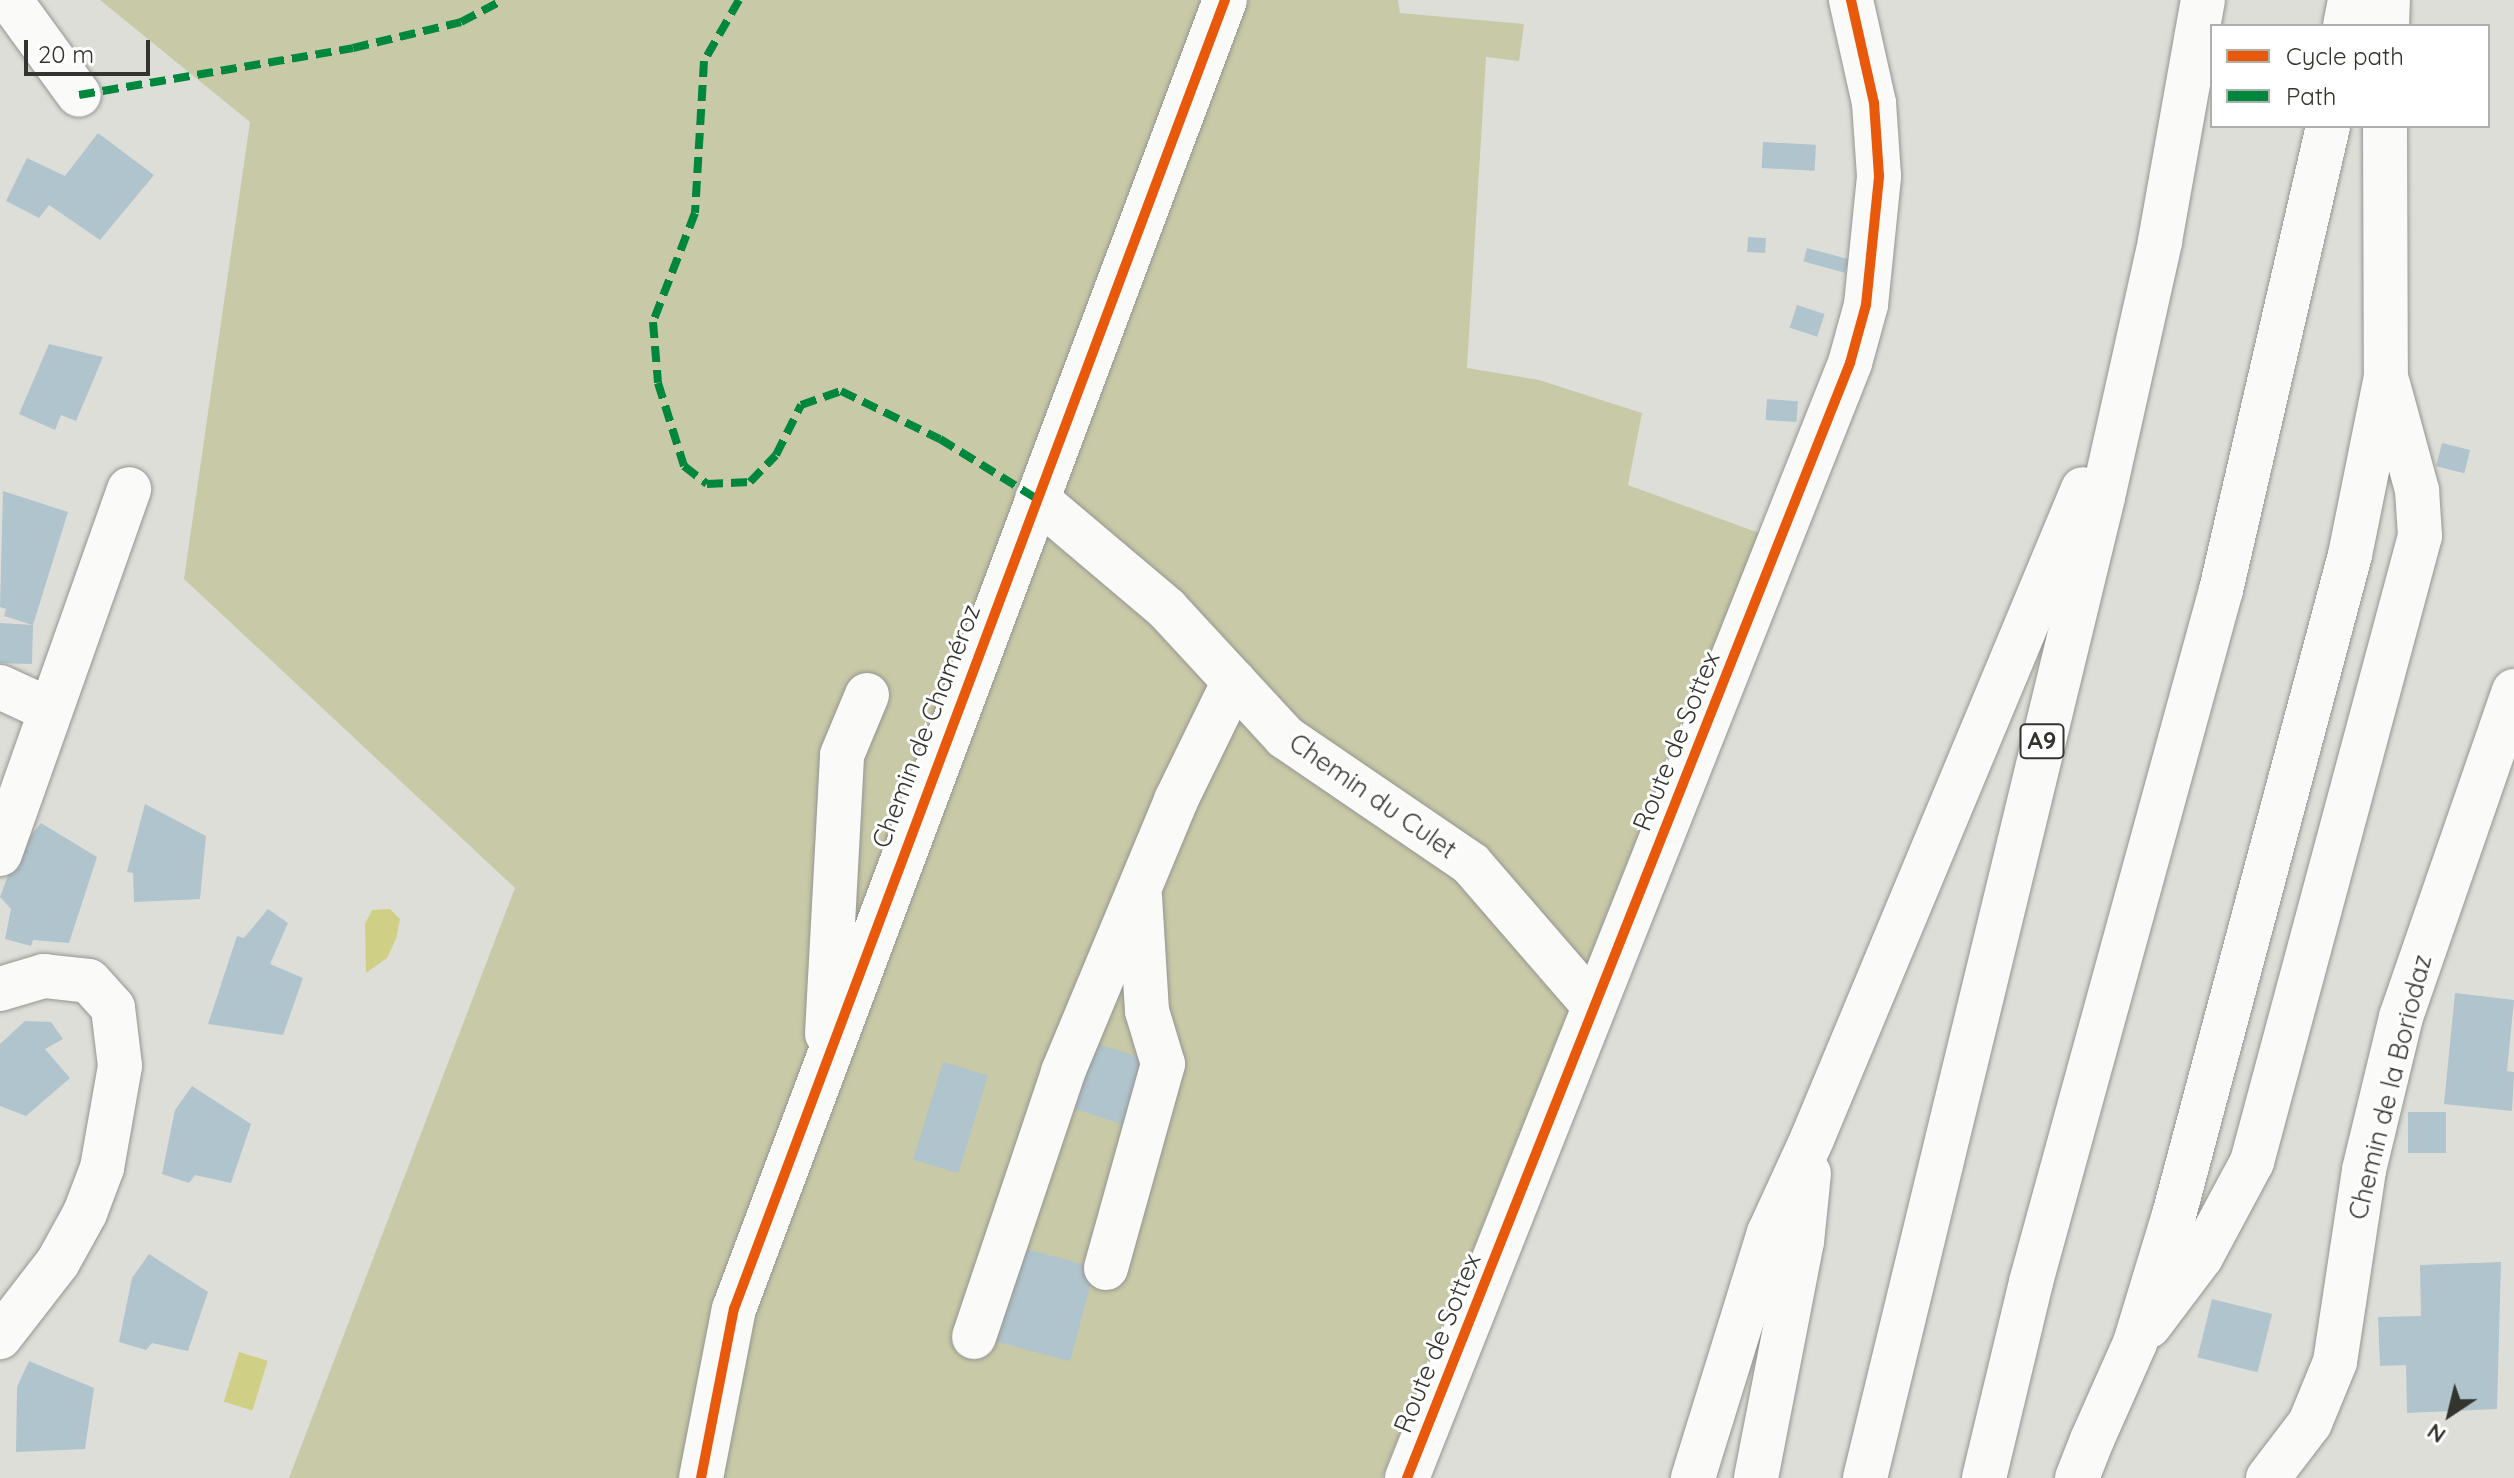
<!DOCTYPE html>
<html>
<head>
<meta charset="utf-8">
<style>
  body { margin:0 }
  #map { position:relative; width:2514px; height:1478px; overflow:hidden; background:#deded9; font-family:Quicksand,sans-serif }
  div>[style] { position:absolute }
  .green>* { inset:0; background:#c8c9a6 }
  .water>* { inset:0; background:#cfd086; transform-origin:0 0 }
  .building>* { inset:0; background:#afc4cc; transform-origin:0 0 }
  .roads { filter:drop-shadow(0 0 2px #959591) drop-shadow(0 0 2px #959591) }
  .minor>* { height:44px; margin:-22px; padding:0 22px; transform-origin:22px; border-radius:22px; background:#fafaf9 }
  .highway>* { height:44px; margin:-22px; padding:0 22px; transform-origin:22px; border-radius:22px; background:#fafaf9 }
  .quiet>* { height:8px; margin-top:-4px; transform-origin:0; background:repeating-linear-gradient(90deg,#00873e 0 16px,transparent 0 24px) }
  .cycleway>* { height:10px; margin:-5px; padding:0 5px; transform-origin:5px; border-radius:5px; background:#e8590c }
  span { translate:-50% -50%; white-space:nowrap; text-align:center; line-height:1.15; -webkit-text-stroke:6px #fff; paint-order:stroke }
  .shield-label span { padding:2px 6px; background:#fff; border:2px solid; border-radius:6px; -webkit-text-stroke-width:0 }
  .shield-label { font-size:24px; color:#34342f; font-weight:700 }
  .street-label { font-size:26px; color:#34342f }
  .legend { position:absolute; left:2210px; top:24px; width:280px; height:104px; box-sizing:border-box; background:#fff; border:2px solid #aeaeac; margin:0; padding:10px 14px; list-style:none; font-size:24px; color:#34342f }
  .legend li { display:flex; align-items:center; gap:16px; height:40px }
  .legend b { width:40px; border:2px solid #aeaeac }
  .north { position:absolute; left:2410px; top:1374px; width:80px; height:80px; -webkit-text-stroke:6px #fff; paint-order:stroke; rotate:215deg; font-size:22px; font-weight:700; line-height:32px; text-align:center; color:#34342f }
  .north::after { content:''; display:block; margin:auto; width:28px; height:36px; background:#34342f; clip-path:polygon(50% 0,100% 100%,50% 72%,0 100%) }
  .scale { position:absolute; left:24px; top:40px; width:126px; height:36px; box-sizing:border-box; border:4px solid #34342f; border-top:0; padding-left:10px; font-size:24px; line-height:28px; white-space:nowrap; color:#34342f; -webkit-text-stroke:6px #fff; paint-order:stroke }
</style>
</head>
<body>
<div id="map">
  <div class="green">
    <i style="clip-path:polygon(100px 0,1398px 0,1400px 13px,1524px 24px,1519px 61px,1486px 57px,1467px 368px,1539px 380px,1642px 413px,1628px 485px,1759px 533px,1382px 1478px,289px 1478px,515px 888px,184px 579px,250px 122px)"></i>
  </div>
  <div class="water">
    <i style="clip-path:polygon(390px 909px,400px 919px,396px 939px,387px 958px,366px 973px,365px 924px,372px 910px)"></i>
    <i style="left:239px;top:1352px;width:30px;height:52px;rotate:17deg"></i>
  </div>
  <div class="building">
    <i style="clip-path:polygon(98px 133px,154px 175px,100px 240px,49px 205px,39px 218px,6px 201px,27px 158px,65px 176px)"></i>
    <i style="left:1763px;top:142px;width:53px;height:26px;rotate:3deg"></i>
    <i style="left:1748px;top:237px;width:18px;height:15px;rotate:3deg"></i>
    <i style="left:1807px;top:248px;width:43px;height:14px;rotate:15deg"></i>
    <i style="left:1797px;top:305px;width:29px;height:24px;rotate:18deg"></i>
    <i style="clip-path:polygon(49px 344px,103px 357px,76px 421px,61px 415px,55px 430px,19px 414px)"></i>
    <i style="left:1767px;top:399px;width:31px;height:21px;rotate:4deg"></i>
    <i style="left:2442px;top:443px;width:29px;height:24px;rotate:14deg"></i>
    <i style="clip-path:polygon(3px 491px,68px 512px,33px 625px,32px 664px,0 663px,0 623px,33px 625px,4px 616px,6px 609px,0 607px)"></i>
    <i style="clip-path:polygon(145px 804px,206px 836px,200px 899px,134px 902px,133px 873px,127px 872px)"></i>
    <i style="clip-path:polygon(41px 823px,97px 857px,69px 943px,33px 940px,31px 946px,5px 939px,11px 909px,0 897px,16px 854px)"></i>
    <i style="clip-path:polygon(268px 909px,288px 923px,270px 964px,303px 978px,283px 1035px,208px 1024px,237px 936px,244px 938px)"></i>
    <i style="clip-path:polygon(2455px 993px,2514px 1000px,2507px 1071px,2514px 1072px,2512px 1111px,2444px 1104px)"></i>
    <i style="clip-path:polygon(25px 1021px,51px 1022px,63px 1039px,45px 1049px,70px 1078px,26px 1116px,0 1106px,0 1044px)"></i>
    <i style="left:1083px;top:1039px;width:75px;height:69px;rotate:18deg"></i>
    <i style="left:943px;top:1062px;width:47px;height:102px;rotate:17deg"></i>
    <i style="clip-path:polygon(192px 1086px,251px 1124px,231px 1183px,195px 1175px,189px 1183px,162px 1174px,175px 1110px)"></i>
    <i style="left:2408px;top:1112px;width:38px;height:41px"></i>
    <i style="left:1011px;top:1245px;width:87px;height:97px;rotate:15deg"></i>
    <i style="clip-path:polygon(149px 1254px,208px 1292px,188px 1351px,152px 1343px,146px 1350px,119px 1342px,132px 1278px)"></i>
    <i style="clip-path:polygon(2501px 1262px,2497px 1409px,2407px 1413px,2406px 1365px,2380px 1366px,2378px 1317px,2421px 1316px,2420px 1265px)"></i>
    <i style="left:2212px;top:1299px;width:62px;height:60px;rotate:14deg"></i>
    <i style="clip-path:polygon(29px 1361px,94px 1388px,85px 1449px,16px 1452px,17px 1387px)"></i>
  </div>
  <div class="roads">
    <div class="minor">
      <i style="left:10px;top:0;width:117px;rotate:54deg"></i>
      <i style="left:1037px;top:499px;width:170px;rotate:40.2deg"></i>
      <i style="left:1167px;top:609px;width:174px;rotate:47.3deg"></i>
      <i style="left:1285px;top:737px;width:225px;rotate:34.3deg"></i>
      <i style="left:1471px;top:864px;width:188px;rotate:49.1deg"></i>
      <i style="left:0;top:687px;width:55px;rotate:24.7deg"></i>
      <i style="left:0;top:854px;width:387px;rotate:-70.5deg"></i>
      <i style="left:0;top:989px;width:46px;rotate:-16.5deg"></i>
      <i style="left:44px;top:976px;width:45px;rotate:6.3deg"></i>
      <i style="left:89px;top:981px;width:36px;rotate:48deg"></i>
      <i style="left:113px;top:1008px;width:58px;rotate:83.1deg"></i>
      <i style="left:120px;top:1066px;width:104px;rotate:100deg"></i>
      <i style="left:102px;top:1168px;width:48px;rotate:110.7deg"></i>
      <i style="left:85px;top:1213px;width:56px;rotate:118.9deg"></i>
      <i style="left:58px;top:1262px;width:95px;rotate:127.7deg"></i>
      <i style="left:827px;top:1034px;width:279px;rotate:-86.9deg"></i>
      <i style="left:842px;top:755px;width:65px;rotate:-67.4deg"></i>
      <i style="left:1106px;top:1268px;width:212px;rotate:-74.4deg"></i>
      <i style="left:1163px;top:1064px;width:55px;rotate:-106.8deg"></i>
      <i style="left:1147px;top:1011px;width:114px;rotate:-93.5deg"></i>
      <i style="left:2149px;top:1326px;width:86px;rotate:-53deg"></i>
      <i style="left:2201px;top:1257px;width:108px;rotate:-61.8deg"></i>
      <i style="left:2252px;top:1162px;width:648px;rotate:-74.98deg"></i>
      <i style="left:2420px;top:536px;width:46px;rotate:-93.7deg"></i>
      <i style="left:2417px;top:490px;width:110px;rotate:-105.3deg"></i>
      <i style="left:974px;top:1337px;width:280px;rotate:-71.4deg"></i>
      <i style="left:1063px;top:1072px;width:295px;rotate:-67.4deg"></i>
      <i style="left:1176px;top:800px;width:132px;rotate:-64deg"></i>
      <i style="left:2092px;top:1440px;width:106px;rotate:-66.1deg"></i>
      <i style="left:2135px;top:1343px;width:134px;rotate:-73.1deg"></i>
      <i style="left:2174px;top:1215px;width:683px;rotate:-75.07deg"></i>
      <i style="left:2350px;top:555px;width:182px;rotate:-78.6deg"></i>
      <i style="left:701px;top:1478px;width:172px;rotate:-79deg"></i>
      <i style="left:734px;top:1309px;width:1398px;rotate:-69.44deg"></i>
      <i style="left:1407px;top:1478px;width:1200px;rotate:-68.33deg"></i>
      <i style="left:1850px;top:363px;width:60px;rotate:-74.6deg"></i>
      <i style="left:1866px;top:305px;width:130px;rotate:-84.2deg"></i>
      <i style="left:1879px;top:176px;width:73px;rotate:-93.9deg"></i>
      <i style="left:1874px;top:103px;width:106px;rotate:-102.6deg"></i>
      <i style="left:1693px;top:1478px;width:257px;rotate:-72.8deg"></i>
      <i style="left:1769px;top:1233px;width:103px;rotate:-65.4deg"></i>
      <i style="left:1756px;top:1478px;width:240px;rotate:-79deg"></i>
      <i style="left:1802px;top:1242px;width:69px;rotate:-84.2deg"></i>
      <i style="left:2268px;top:1478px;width:69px;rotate:-52.6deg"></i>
      <i style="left:2310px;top:1423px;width:66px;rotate:-67.7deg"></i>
      <i style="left:2335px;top:1362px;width:194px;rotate:-81.4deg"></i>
      <i style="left:2364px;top:1170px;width:157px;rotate:-76.4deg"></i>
      <i style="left:2401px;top:1017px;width:345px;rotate:-70.9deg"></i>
    </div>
    <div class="highway">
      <i style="left:2345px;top:26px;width:26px;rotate:-79deg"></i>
      <i style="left:2387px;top:26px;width:26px;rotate:-88deg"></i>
      <i style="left:2385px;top:126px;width:251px;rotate:89.8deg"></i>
      <i style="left:1812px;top:1139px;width:704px;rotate:-67.37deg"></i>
      <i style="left:1865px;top:1478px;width:1009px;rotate:-76.36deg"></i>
      <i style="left:2103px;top:497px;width:262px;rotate:-77.4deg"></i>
      <i style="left:2160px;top:241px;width:245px;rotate:-79.9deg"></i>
      <i style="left:1984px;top:1478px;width:202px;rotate:-76.5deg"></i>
      <i style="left:2031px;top:1282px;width:718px;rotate:-74.65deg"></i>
      <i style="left:2221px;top:590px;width:476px;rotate:-77deg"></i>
      <i style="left:2077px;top:1478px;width:41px;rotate:-68.5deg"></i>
    </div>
  </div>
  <div class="quiet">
    <i style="left:739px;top:0;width:70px;rotate:119.8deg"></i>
    <i style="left:704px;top:61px;width:152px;rotate:93.4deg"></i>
    <i style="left:695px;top:213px;width:117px;rotate:111.1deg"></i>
    <i style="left:653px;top:322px;width:61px;rotate:85.3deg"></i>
    <i style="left:658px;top:383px;width:87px;rotate:72.6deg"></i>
    <i style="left:684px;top:466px;width:29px;rotate:38deg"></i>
    <i style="left:707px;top:484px;width:43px;rotate:-2.7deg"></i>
    <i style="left:750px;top:482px;width:37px;rotate:-46deg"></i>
    <i style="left:776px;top:455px;width:56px;rotate:-63.4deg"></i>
    <i style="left:801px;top:405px;width:42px;rotate:-19.3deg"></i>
    <i style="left:841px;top:391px;width:110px;rotate:25.9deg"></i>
    <i style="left:940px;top:439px;width:114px;rotate:31.7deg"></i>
    <i style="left:79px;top:95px;width:278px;rotate:-9.7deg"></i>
    <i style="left:353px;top:48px;width:111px;rotate:-13.5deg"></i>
    <i style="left:461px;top:22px;width:47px;rotate:-27.6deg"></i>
  </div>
  <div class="cycleway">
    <i style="left:701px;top:1478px;width:172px;rotate:-79deg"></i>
    <i style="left:734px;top:1309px;width:1398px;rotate:-69.44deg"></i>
    <i style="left:1407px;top:1478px;width:1200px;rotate:-68.33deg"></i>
    <i style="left:1850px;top:363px;width:60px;rotate:-74.6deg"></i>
    <i style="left:1866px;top:305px;width:130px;rotate:-84.2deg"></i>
    <i style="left:1879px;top:176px;width:73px;rotate:-93.9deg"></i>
    <i style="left:1874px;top:103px;width:106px;rotate:-102.6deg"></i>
  </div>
  <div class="shield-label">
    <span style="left:2042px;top:741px">A9</span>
  </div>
  <div class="street-label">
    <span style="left:926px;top:726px;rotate:-69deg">Chemin de Chaméroz</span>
    <span style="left:1676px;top:741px;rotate:-68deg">Route de Sottex</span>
    <span style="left:1373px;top:796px;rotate:35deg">Chemin du Culet</span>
    <span style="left:2390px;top:1087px;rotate:-76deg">Chemin de la Boriodaz</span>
    <span style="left:1437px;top:1343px;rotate:-68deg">Route de Sottex</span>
  </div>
  <ul class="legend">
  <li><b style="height:10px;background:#e8590c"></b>Cycle path</li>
  <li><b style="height:10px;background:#00873e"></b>Path</li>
  </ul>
  <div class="north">N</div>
  <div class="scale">20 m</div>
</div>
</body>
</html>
